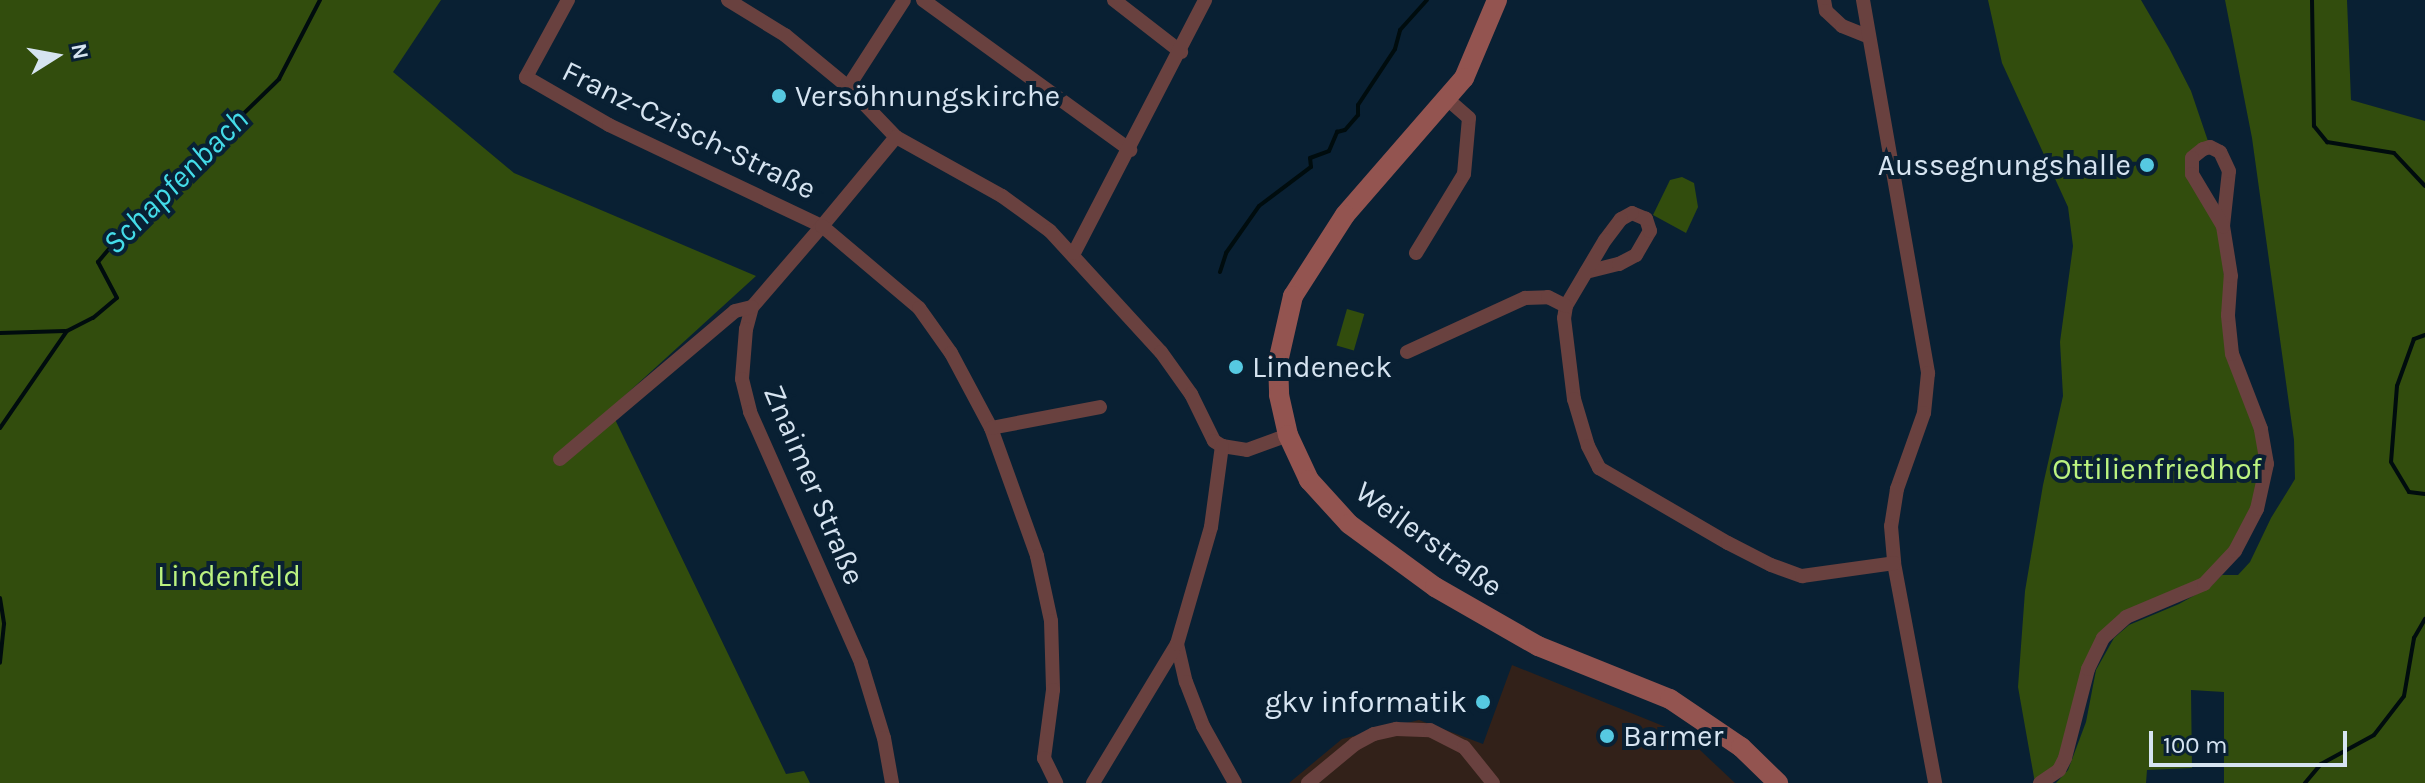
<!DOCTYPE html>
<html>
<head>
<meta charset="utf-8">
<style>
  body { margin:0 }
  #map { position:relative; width:2425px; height:783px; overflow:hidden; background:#092033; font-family:Karla,sans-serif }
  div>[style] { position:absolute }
  .commercial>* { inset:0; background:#322119 }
  .green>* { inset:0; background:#324d0d; transform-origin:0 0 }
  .stream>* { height:4px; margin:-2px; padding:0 2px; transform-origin:2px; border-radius:2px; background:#000c0e }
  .street>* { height:14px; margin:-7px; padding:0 7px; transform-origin:7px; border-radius:7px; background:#69413f }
  .secondary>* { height:20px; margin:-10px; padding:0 10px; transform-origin:10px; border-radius:10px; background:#935450 }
  .dots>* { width:22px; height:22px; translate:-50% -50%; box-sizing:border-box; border:4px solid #092033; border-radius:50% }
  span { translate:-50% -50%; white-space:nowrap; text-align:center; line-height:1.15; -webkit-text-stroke:8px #092033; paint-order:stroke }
  .poi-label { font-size:30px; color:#d6e4f1 }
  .left { translate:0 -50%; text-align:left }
  .right { translate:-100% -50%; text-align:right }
  .street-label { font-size:30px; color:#d6e4f1 }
  .park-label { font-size:30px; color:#bbf280 }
  .water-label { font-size:32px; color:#44dce9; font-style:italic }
  .north { position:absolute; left:16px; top:16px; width:80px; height:80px; -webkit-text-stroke:6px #092033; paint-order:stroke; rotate:79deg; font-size:22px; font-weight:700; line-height:32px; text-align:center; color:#d6e4f1 }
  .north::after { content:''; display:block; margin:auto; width:28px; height:36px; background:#d6e4f1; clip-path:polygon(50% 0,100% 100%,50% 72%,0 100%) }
  .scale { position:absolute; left:2149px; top:731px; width:198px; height:36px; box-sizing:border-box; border:4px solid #d6e4f1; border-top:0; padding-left:10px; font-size:24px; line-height:28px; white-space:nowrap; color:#d6e4f1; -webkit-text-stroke:6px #092033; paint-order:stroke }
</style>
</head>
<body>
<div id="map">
  <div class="commercial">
    <i style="clip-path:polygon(1512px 665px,1683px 734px,1735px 783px,1289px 783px,1342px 739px,1419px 720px,1483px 744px)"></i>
  </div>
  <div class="green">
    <i style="clip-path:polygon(0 0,441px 0,393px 72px,514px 173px,756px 276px,610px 409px,786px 774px,804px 771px,810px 783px,0 783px)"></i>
    <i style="clip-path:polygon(1988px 0,2141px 0,2169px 48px,2191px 91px,2210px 147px,2192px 158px,2218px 216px,2228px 315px,2255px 410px,2264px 487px,2222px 567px,2103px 638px,2065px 758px,2035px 783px,2018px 687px,2025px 591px,2043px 485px,2063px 396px,2060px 342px,2073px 246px,2068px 207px,2002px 63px)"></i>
    <i style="clip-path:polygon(2225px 0,2347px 0,2351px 100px,2425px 121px,2425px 783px,2224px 783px,2224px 692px,2191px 690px,2192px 768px,2147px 770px,2146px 783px,2056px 783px,2068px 770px,2086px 722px,2096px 670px,2114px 638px,2129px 625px,2179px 604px,2211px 586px,2222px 575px,2238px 575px,2250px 562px,2271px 518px,2295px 479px,2294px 440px,2252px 138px)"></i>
    <i style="clip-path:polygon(1682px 177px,1694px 183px,1698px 207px,1686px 233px,1653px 215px,1670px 180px)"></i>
    <i style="left:1347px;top:309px;width:18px;height:38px;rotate:16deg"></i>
  </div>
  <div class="stream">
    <i style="left:2312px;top:0;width:126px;rotate:89.1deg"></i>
    <i style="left:2314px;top:126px;width:21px;rotate:51deg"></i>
    <i style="left:2327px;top:142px;width:68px;rotate:9.3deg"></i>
    <i style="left:2394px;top:153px;width:45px;rotate:46.8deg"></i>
    <i style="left:1220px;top:272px;width:20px;rotate:-72deg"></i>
    <i style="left:1226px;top:253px;width:57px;rotate:-54.9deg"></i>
    <i style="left:1259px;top:206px;width:65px;rotate:-36.9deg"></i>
    <i style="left:1311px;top:167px;width:9px;rotate:-96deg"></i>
    <i style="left:1310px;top:158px;width:20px;rotate:-20deg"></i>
    <i style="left:1329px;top:151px;width:21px;rotate:-67deg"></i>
    <i style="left:1337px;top:132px;width:8px;rotate:-14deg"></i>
    <i style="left:1345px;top:130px;width:20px;rotate:-49deg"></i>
    <i style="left:1358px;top:115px;width:10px;rotate:-90deg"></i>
    <i style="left:1358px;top:105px;width:67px;rotate:-56.5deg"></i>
    <i style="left:1395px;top:49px;width:20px;rotate:-75deg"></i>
    <i style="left:1400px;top:30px;width:40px;rotate:-48deg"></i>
    <i style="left:0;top:333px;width:65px;rotate:-1.8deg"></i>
    <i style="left:2425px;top:335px;width:12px;rotate:160deg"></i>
    <i style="left:2414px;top:339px;width:50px;rotate:109.9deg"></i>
    <i style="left:2397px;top:386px;width:76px;rotate:94.5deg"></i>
    <i style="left:2391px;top:462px;width:35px;rotate:59deg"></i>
    <i style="left:2409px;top:492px;width:16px;rotate:7deg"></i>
    <i style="left:0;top:428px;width:118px;rotate:-55.4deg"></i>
    <i style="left:67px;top:331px;width:29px;rotate:-27deg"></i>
    <i style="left:93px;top:318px;width:31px;rotate:-40deg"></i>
    <i style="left:117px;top:298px;width:41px;rotate:-117.8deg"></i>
    <i style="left:98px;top:262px;width:50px;rotate:-49.9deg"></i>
    <i style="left:130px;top:224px;width:208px;rotate:-44.2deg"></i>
    <i style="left:279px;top:79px;width:89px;rotate:-62.6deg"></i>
    <i style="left:0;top:598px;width:26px;rotate:81deg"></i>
    <i style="left:4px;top:624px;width:39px;rotate:96deg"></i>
    <i style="left:2305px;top:783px;width:25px;rotate:-50deg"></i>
    <i style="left:2321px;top:764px;width:60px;rotate:-28.7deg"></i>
    <i style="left:2374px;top:735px;width:49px;rotate:-52.4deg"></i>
    <i style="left:2404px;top:696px;width:59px;rotate:-80.2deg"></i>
    <i style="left:2414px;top:638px;width:22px;rotate:-60deg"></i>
  </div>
  <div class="street">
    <i style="left:568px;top:0;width:88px;rotate:118.6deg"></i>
    <i style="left:526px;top:77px;width:96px;rotate:30deg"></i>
    <i style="left:609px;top:125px;width:236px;rotate:25.4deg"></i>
    <i style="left:822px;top:226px;width:107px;rotate:130.8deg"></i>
    <i style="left:752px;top:307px;width:23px;rotate:105deg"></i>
    <i style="left:746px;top:329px;width:50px;rotate:94.6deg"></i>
    <i style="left:742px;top:379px;width:34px;rotate:76deg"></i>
    <i style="left:750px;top:412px;width:274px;rotate:66.1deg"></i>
    <i style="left:861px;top:663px;width:78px;rotate:73deg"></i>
    <i style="left:884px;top:738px;width:46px;rotate:79.9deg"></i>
    <i style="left:728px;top:0;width:67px;rotate:31.6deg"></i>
    <i style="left:785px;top:35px;width:82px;rotate:39.5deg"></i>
    <i style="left:848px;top:87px;width:69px;rotate:46.2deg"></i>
    <i style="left:896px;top:137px;width:121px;rotate:29.1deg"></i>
    <i style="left:1002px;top:196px;width:59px;rotate:36.1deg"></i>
    <i style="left:1050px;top:231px;width:164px;rotate:47.5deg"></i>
    <i style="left:1161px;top:352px;width:52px;rotate:54.5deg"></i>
    <i style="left:1191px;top:394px;width:52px;rotate:63.9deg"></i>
    <i style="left:1214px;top:441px;width:9px;rotate:32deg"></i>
    <i style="left:1222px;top:446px;width:25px;rotate:9deg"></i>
    <i style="left:1247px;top:450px;width:44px;rotate:-20.1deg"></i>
    <i style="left:923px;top:0;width:256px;rotate:35.9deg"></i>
    <i style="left:1114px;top:0;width:85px;rotate:37.8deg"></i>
    <i style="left:1824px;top:0;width:11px;rotate:80deg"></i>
    <i style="left:1826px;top:11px;width:22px;rotate:43deg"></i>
    <i style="left:1842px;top:26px;width:29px;rotate:22deg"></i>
    <i style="left:1863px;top:0;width:379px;rotate:80.1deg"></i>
    <i style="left:1928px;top:373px;width:40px;rotate:95.7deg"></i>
    <i style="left:1924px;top:413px;width:81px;rotate:109.6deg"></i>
    <i style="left:1897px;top:489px;width:37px;rotate:99deg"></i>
    <i style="left:1891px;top:526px;width:37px;rotate:85deg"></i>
    <i style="left:1894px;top:563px;width:224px;rotate:79.4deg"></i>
    <i style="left:848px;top:87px;width:103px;rotate:-57.2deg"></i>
    <i style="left:896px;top:137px;width:116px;rotate:129.7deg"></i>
    <i style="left:822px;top:226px;width:127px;rotate:40.2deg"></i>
    <i style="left:919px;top:308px;width:55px;rotate:54.6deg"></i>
    <i style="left:951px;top:353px;width:85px;rotate:61.9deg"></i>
    <i style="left:991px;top:428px;width:136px;rotate:70.2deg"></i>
    <i style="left:1037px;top:556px;width:66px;rotate:77.8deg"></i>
    <i style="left:1051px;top:621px;width:69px;rotate:88.3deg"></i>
    <i style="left:1053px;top:690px;width:69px;rotate:97.5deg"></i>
    <i style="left:1044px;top:758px;width:28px;rotate:64deg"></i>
    <i style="left:1074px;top:253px;width:285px;rotate:-62.6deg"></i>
    <i style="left:1416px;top:253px;width:92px;rotate:-58.7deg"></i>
    <i style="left:1464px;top:174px;width:56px;rotate:-84.9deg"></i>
    <i style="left:1469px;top:118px;width:30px;rotate:-139deg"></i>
    <i style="left:1586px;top:272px;width:34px;rotate:-14deg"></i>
    <i style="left:1619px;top:264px;width:19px;rotate:-28deg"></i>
    <i style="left:1636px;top:255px;width:28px;rotate:-60deg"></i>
    <i style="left:1650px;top:231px;width:13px;rotate:-108deg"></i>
    <i style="left:1646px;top:219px;width:15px;rotate:-157deg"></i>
    <i style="left:1632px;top:213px;width:13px;rotate:151deg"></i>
    <i style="left:1621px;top:219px;width:26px;rotate:127deg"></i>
    <i style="left:1605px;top:240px;width:77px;rotate:120.6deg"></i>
    <i style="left:1566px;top:306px;width:12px;rotate:99deg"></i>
    <i style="left:1564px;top:318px;width:82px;rotate:83deg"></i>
    <i style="left:1574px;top:399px;width:49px;rotate:73.4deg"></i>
    <i style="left:1588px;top:446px;width:25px;rotate:63deg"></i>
    <i style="left:1599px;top:468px;width:149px;rotate:30.2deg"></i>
    <i style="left:1728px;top:543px;width:48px;rotate:27.1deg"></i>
    <i style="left:1771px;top:565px;width:33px;rotate:20deg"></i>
    <i style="left:1802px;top:576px;width:93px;rotate:-8deg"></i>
    <i style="left:1407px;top:352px;width:130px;rotate:-24.6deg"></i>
    <i style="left:1525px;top:298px;width:23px;rotate:-2deg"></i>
    <i style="left:1548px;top:297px;width:20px;rotate:27deg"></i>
    <i style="left:991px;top:428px;width:111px;rotate:-10.9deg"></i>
    <i style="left:560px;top:459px;width:229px;rotate:-40.2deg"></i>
    <i style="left:735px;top:311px;width:17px;rotate:-13deg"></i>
    <i style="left:1177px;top:644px;width:39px;rotate:77deg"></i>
    <i style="left:1186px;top:682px;width:47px;rotate:68.9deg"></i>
    <i style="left:1203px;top:726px;width:65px;rotate:60.7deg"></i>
    <i style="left:1093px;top:783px;width:162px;rotate:-58.9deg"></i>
    <i style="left:1177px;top:644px;width:122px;rotate:-73.8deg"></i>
    <i style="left:1211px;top:527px;width:82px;rotate:-82.3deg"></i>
    <i style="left:1308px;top:783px;width:61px;rotate:-39.7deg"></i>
    <i style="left:1355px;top:744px;width:21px;rotate:-28deg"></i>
    <i style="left:1374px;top:734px;width:23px;rotate:-13deg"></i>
    <i style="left:1396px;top:729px;width:34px;rotate:2deg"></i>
    <i style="left:1430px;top:730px;width:38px;rotate:27deg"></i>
    <i style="left:1464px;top:747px;width:46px;rotate:51.1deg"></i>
    <i style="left:2040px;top:783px;width:23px;rotate:-34deg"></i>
    <i style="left:2059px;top:770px;width:13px;rotate:-63deg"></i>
    <i style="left:2065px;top:758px;width:92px;rotate:-75.5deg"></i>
    <i style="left:2088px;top:669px;width:34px;rotate:-64deg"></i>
    <i style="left:2103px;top:638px;width:31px;rotate:-42deg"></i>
    <i style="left:2126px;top:617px;width:85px;rotate:-22.9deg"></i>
    <i style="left:2204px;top:584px;width:45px;rotate:-46.8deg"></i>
    <i style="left:2235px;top:551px;width:47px;rotate:-62.4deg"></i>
    <i style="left:2257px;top:509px;width:46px;rotate:-77.5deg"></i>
    <i style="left:2267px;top:464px;width:36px;rotate:-100deg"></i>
    <i style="left:2261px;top:429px;width:80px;rotate:-111.1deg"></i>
    <i style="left:2232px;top:354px;width:39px;rotate:-96deg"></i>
    <i style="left:2228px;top:315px;width:39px;rotate:-86deg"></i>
    <i style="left:2231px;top:276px;width:51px;rotate:-99.1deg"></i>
    <i style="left:2223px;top:226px;width:55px;rotate:-83.8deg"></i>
    <i style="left:2229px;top:171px;width:21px;rotate:-115deg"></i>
    <i style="left:2220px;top:152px;width:11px;rotate:-153deg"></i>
    <i style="left:2210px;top:147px;width:7px;rotate:164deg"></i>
    <i style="left:2203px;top:149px;width:14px;rotate:141deg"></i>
    <i style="left:2192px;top:158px;width:16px;rotate:90deg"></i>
    <i style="left:2192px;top:174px;width:61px;rotate:59.2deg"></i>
  </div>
  <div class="secondary">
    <i style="left:1497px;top:0;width:85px;rotate:112.9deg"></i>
    <i style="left:1464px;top:78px;width:181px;rotate:131deg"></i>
    <i style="left:1345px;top:215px;width:96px;rotate:122.7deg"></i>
    <i style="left:1293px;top:296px;width:68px;rotate:102.8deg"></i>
    <i style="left:1278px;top:362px;width:33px;rotate:88deg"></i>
    <i style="left:1279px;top:395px;width:41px;rotate:77.3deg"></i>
    <i style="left:1288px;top:435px;width:50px;rotate:65deg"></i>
    <i style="left:1309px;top:480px;width:59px;rotate:47.7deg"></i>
    <i style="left:1349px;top:524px;width:107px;rotate:36.2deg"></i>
    <i style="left:1435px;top:587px;width:119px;rotate:29.8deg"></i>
    <i style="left:1538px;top:646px;width:142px;rotate:21.9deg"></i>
    <i style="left:1670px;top:699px;width:86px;rotate:34.1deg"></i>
    <i style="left:1741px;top:747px;width:52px;rotate:44.2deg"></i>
  </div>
  <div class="dots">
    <i style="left:779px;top:96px;background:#56c9e1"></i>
    <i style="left:2147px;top:165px;background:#56c9e1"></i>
    <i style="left:1236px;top:367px;background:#56c9e1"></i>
    <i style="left:1483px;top:702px;background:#56c9e1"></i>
    <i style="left:1607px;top:736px;background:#56c9e1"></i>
  </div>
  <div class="poi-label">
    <span class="left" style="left:795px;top:96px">Versöhnungskirche</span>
    <span class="right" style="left:2131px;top:165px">Aussegnungshalle</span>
    <span class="left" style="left:1252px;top:367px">Lindeneck</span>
    <span class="right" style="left:1467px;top:702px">gkv informatik</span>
    <span class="left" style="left:1623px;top:736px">Barmer</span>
  </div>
  <div class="street-label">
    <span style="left:689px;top:130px;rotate:26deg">Franz-Czisch-Straße</span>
    <span style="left:814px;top:485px;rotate:67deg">Znaimer Straße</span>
    <span style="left:1429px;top:539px;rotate:36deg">Weilerstraße</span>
  </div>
  <div class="park-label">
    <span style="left:2157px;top:469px">Ottilienfriedhof</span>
    <span style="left:229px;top:576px">Lindenfeld</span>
  </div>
  <div class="water-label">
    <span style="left:176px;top:182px;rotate:-45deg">Schapfenbach</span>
  </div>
  <div class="north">N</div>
  <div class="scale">100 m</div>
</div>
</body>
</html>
